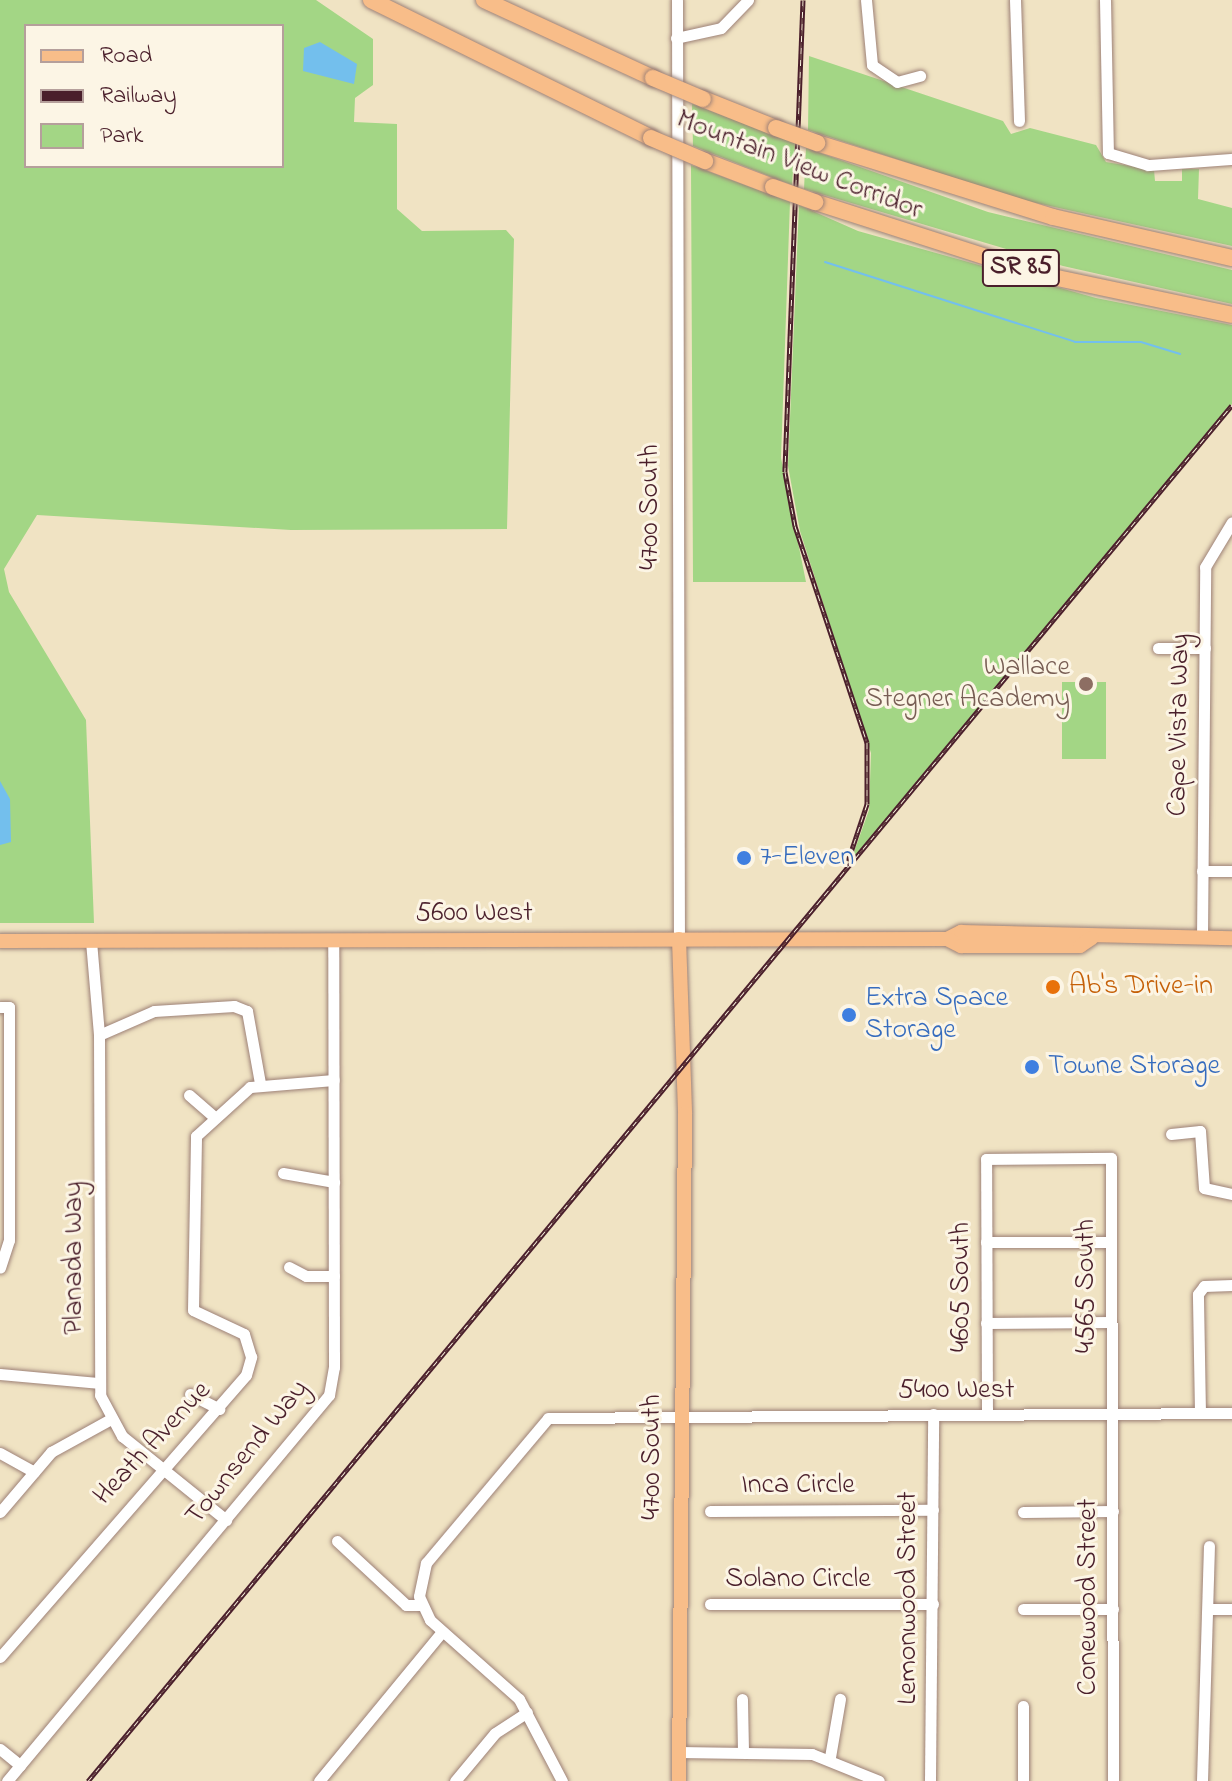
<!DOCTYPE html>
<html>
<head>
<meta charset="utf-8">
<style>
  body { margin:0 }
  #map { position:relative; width:1232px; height:1781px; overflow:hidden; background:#f0e3c3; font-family:"Indie Flower",sans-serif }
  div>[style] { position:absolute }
  .green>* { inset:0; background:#a3d685; transform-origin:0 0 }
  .water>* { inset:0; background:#73bfed }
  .stream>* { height:2px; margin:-1px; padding:0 1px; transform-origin:1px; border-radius:1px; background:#73bfed }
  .roads { filter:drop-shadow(0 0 2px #9d8177) drop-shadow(0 0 2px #9d8177) }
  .minor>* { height:11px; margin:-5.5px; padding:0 5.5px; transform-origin:5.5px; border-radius:5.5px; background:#fff }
  .major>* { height:14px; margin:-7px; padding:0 7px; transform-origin:7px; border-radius:7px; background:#f8bd89 }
  .highway>* { height:16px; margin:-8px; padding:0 8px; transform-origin:8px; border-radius:8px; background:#f8bd89 }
  .rail>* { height:5px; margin-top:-2.5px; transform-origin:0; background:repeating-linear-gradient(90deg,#fcf5e5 0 6px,#4a1f2b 0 12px); box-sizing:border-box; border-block:2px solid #4a1f2b }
  .bridges { filter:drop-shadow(0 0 2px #9d8177) drop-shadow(0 0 2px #9d8177) }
  .highway-bridge>* { height:16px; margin:-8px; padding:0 8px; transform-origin:8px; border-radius:8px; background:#f8bd89 }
  .dots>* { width:22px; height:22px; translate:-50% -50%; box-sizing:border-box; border:4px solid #fcf5e5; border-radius:50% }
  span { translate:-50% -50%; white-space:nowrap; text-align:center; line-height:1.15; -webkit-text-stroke:6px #fcf5e5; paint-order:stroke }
  .shield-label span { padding:2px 6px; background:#fcf5e5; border:2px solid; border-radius:6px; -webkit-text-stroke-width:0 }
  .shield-label { font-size:26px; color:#4a1f2b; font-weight:700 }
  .street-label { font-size:28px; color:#4a1f2b }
  .education-label { font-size:28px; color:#785e54 }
  .right { translate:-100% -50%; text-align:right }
  .shop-label { font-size:28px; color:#366cbe }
  .left { translate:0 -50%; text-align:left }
  .food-label { font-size:28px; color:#c56008 }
  .legend { position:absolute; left:24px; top:24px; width:260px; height:144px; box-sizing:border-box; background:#fcf5e5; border:2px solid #b59f9b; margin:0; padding:10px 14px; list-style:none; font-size:24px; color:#4a1f2b }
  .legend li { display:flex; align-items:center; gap:16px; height:40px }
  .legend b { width:40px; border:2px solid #b59f9b }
</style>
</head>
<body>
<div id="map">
  <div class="green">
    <i style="clip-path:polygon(evenodd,0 0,316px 0,373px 39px,373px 85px,355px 98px,354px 122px,397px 124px,397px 209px,422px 231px,506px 230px,514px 239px,507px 529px,291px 530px,37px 515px,4px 569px,9px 592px,86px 720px,94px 923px,0 923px,0 0,26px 26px,282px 26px,282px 166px,26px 166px,26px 26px)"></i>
    <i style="clip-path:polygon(809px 56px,1003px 121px,1011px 134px,1030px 128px,1096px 145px,1106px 162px,1154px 170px,1155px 181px,1182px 181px,1182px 169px,1199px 169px,1198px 199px,1232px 208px,1232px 246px,1018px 199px,808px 130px)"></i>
    <i style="clip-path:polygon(692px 104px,795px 143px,792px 185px,693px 146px)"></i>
    <i style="clip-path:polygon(806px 148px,988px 212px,1232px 270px,1232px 304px,1063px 266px,804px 189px)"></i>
    <i style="clip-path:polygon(691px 165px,790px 202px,781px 458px,806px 582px,693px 582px)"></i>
    <i style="clip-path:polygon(799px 205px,858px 231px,1096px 298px,1232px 325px,1232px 404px,850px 863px,869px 810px,871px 753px,800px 531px,788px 466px)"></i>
    <i style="left:1062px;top:682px;width:44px;height:77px"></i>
  </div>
  <div class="water">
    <i style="clip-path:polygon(320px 42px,357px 64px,354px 84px,303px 71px,304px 48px)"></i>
    <i style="clip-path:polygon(0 781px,10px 799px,11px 842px,0 845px)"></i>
  </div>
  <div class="stream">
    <i style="left:825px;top:262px;width:262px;rotate:17.7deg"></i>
    <i style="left:1075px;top:342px;width:66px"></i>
    <i style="left:1141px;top:342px;width:41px;rotate:17.1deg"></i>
  </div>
  <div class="roads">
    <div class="minor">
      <i style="left:677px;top:0;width:939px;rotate:89.88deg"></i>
      <i style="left:866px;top:0;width:65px;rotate:84.7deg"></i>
      <i style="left:872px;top:65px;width:30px;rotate:34deg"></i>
      <i style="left:897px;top:82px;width:24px;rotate:-15deg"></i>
      <i style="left:1015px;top:0;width:121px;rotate:88.1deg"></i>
      <i style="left:1105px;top:0;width:153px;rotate:88.9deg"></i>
      <i style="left:1108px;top:153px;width:42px;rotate:16.7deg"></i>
      <i style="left:1148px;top:165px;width:84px;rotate:-4.1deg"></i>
      <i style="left:676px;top:38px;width:46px;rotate:-12.5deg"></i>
      <i style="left:721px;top:28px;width:39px;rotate:-46deg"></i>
      <i style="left:1158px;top:648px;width:47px"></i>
      <i style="left:1202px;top:871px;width:30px"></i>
      <i style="left:1202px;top:938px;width:371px;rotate:-89.5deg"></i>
      <i style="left:1205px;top:567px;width:52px;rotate:-59deg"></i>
      <i style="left:91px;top:941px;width:94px;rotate:85.1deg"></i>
      <i style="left:99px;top:1035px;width:360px;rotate:89.8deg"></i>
      <i style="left:100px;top:1395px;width:47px;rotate:61.8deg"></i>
      <i style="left:122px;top:1436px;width:134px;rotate:38.9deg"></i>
      <i style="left:0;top:1007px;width:9px"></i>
      <i style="left:9px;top:1007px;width:233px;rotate:90deg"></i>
      <i style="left:9px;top:1240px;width:29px;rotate:108deg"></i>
      <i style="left:99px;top:1035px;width:60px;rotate:-23.6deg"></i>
      <i style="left:154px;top:1011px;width:80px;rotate:-3.6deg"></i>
      <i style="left:234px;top:1006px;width:14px;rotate:21deg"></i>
      <i style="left:247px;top:1011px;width:73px;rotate:79.8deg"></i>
      <i style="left:189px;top:1095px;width:32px;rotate:41deg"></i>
      <i style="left:1171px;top:1134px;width:29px;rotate:-6deg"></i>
      <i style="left:1200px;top:1131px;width:57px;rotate:86deg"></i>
      <i style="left:1204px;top:1188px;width:29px;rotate:12deg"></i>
      <i style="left:283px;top:1173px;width:52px;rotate:10deg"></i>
      <i style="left:986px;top:1242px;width:125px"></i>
      <i style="left:289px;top:1267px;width:19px;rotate:28deg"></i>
      <i style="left:306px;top:1276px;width:28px"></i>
      <i style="left:986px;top:1323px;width:125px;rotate:-0.5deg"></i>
      <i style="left:0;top:1374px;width:98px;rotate:5.2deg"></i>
      <i style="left:190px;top:1394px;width:33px;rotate:27deg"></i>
      <i style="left:1200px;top:1413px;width:119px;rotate:-91deg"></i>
      <i style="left:1198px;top:1294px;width:10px;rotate:-53deg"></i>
      <i style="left:1204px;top:1286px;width:28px;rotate:-2deg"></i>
      <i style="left:987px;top:1414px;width:255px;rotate:-90.2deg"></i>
      <i style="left:986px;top:1159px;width:125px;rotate:-0.5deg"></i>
      <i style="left:1111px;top:1158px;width:623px;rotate:89.82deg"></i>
      <i style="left:0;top:1453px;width:39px;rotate:29deg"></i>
      <i style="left:710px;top:1511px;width:223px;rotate:-0.3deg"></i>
      <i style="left:0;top:1512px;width:79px;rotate:-49.6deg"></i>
      <i style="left:51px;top:1452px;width:66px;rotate:-28.9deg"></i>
      <i style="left:1023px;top:1512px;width:90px;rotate:-0.6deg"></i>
      <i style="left:337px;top:1541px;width:94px;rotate:42.8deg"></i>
      <i style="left:406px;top:1605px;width:15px"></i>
      <i style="left:710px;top:1604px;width:223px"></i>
      <i style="left:1023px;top:1609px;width:90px"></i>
      <i style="left:1210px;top:1609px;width:22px"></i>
      <i style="left:0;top:1657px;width:374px;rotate:-48.9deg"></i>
      <i style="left:246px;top:1375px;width:19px;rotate:-74deg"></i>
      <i style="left:251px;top:1357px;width:24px;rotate:-107deg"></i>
      <i style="left:244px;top:1334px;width:56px;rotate:-154.8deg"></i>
      <i style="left:193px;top:1310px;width:174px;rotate:-89deg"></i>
      <i style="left:196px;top:1136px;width:73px;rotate:-42.2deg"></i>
      <i style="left:250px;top:1087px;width:84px;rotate:-4.8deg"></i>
      <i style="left:742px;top:1699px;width:53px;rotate:88.9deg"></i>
      <i style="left:1023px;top:1706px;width:75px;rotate:90deg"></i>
      <i style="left:0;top:1749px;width:26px;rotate:39deg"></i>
      <i style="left:679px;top:1752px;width:133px;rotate:0.9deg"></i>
      <i style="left:812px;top:1754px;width:72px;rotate:21.9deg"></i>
      <i style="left:830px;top:1757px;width:59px;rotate:-80.2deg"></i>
      <i style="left:7px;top:1781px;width:503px;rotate:-50.17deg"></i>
      <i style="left:329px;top:1395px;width:28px;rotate:-80deg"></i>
      <i style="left:334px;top:1367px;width:427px;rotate:-90.1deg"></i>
      <i style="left:319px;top:1781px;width:193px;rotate:-50.5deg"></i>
      <i style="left:455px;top:1781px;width:62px;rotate:-50.2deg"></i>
      <i style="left:495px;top:1733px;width:38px;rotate:-33deg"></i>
      <i style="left:562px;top:1781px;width:93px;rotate:-117.7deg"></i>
      <i style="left:519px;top:1699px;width:119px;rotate:-138.4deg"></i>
      <i style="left:430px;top:1620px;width:26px;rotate:-115deg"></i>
      <i style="left:419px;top:1596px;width:34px;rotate:-78deg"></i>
      <i style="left:426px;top:1563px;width:189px;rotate:-49.9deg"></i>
      <i style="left:548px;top:1418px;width:684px;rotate:-0.42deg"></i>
      <i style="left:930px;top:1781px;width:367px;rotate:-89.5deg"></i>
      <i style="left:1202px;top:1781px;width:235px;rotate:-88.3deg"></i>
    </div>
    <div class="major">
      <i style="left:679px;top:939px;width:175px;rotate:88deg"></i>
      <i style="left:685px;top:1114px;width:667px;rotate:90.52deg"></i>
      <i style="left:947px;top:939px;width:16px;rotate:-27deg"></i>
      <i style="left:961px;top:932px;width:271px;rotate:1.3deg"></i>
      <i style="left:0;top:941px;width:947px;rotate:-0.12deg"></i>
      <i style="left:947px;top:939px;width:16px;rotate:27deg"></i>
      <i style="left:961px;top:946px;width:119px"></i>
      <i style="left:1080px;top:946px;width:14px;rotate:-34deg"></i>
    </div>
    <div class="highway">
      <i style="left:371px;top:0;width:312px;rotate:26.2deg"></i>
      <i style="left:484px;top:0;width:186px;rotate:24.8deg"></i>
      <i style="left:703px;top:99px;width:79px;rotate:21.7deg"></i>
      <i style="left:817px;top:143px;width:247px;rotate:17.4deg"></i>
      <i style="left:1053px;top:217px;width:184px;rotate:12.9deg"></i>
      <i style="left:705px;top:161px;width:73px;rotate:20.9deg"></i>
      <i style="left:815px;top:202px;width:239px;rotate:17.8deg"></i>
      <i style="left:1043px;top:275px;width:193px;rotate:11.9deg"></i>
    </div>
  </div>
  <div class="rail">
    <i style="left:803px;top:0;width:472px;rotate:92.2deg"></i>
    <i style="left:785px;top:472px;width:55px;rotate:79.5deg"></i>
    <i style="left:795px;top:526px;width:228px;rotate:71.6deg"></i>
    <i style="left:867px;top:742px;width:62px;rotate:90deg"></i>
    <i style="left:867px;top:804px;width:60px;rotate:108.4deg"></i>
    <i style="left:88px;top:1781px;width:1789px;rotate:-50.26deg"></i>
  </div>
  <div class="bridges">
    <div class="highway-bridge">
      <i style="left:653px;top:78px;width:54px;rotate:22.8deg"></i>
      <i style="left:776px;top:128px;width:44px;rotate:20.1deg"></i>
      <i style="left:651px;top:138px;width:59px;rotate:23.1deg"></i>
      <i style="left:773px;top:187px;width:45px;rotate:19.7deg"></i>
    </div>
  </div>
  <div class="dots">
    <i style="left:1086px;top:684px;background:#8d6e63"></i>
    <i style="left:744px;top:858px;background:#3f7fe0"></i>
    <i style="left:1053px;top:987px;background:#e8710a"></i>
    <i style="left:849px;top:1015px;background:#3f7fe0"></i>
    <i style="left:1032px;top:1067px;background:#3f7fe0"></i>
  </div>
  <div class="shield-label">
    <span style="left:1021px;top:268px">SR 85</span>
  </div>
  <div class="street-label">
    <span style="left:799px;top:166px;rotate:21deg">Mountain View Corridor</span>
    <span style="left:651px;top:507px;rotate:-90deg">4700 South</span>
    <span style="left:1180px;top:725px;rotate:-89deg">Cape Vista Way</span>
    <span style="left:474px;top:914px">5600 West</span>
    <span style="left:75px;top:1258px;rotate:-90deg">Planada Way</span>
    <span style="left:1087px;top:1286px;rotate:-90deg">4565 South</span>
    <span style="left:962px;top:1287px;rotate:-90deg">4605 South</span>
    <span style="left:956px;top:1391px">5400 West</span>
    <span style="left:153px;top:1444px;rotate:-47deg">Heath Avenue</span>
    <span style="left:248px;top:1453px;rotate:-51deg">Townsend Way</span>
    <span style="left:653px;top:1457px;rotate:-90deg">4700 South</span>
    <span style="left:798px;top:1486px">Inca Circle</span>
    <span style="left:798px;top:1580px">Solano Circle</span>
    <span style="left:1089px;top:1597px;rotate:-90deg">Conewood Street</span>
    <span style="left:909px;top:1598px;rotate:-90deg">Lemonwood Street</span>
  </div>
  <div class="education-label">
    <span class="right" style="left:1070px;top:684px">Wallace<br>Stegner Academy</span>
  </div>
  <div class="shop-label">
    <span class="left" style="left:760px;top:858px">7-Eleven</span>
    <span class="left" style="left:865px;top:1015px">Extra Space<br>Storage</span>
    <span class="left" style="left:1048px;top:1067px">Towne Storage</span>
  </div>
  <div class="food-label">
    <span class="left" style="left:1069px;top:987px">Ab's Drive-in</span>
  </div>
  <ul class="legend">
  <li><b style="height:10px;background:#f8bd89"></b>Road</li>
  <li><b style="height:10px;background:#4a1f2b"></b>Railway</li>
  <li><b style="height:22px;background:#a3d685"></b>Park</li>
  </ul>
</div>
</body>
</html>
